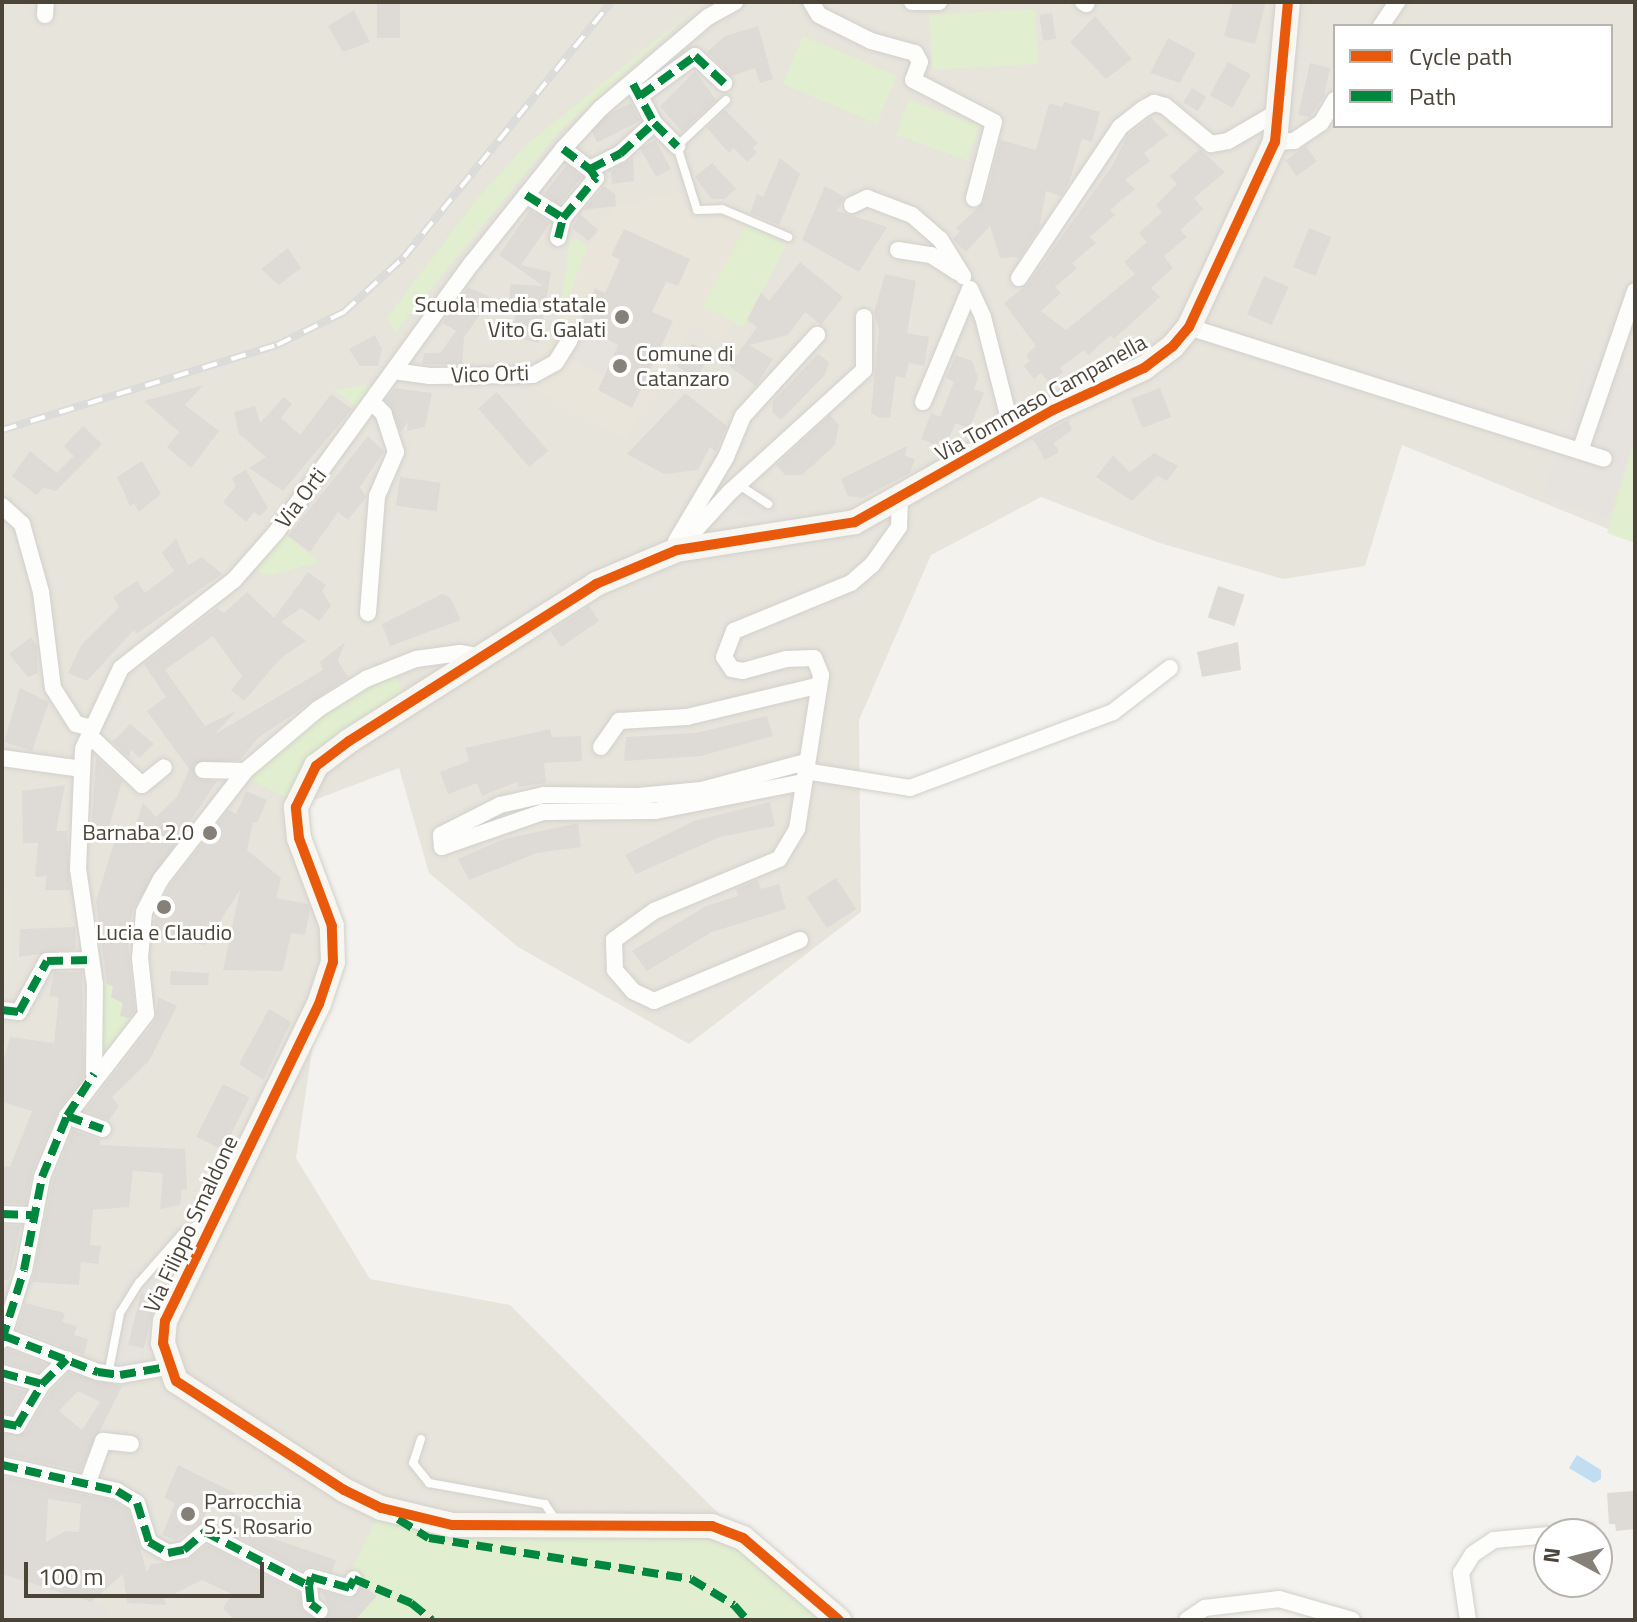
<!DOCTYPE html>
<html>
<head>
<meta charset="utf-8">
<style>
  body { margin:0 }
  #map { position:relative; width:1637px; height:1622px; overflow:hidden; background:#f4f2ee; font-family:"Titillium Web",sans-serif }
  div>[style] { position:absolute }
  .residential>* { inset:0; background:#e7e4dc }
  .education>* { inset:0; background:#eae5da }
  .green>* { inset:0; background:#e1eecf; transform-origin:0 0 }
  .parking>* { inset:0; background:#e6e3df; transform-origin:0 0 }
  .water>* { inset:0; background:#c0ddf1 }
  .building>* { inset:0; background:#dedbd6; transform-origin:0 0 }
  .roads { filter:drop-shadow(0 0 2px #d2d0cb) drop-shadow(0 0 2px #d2d0cb) }
  .lane>* { height:8px; margin:-4px; padding:0 4px; transform-origin:4px; border-radius:4px; background:#fdfdfc }
  .street>* { height:16px; margin:-8px; padding:0 8px; transform-origin:8px; border-radius:8px; background:#fdfdfc }
  .secondary>* { height:24px; margin:-12px; padding:0 12px; transform-origin:12px; border-radius:12px; background:#f7f6f1 }
  .rail>* { height:8px; margin-top:-4px; transform-origin:0; background:repeating-linear-gradient(90deg,#fff 0 15px,#dbdbda 0 30px); box-sizing:border-box; border-block:2px solid #dbdbda }
  .quiet>* { height:8px; margin-top:-4px; transform-origin:0; background:repeating-linear-gradient(90deg,#00873e 0 16px,transparent 0 24px) }
  .cycleway>* { height:10px; margin:-5px; padding:0 5px; transform-origin:5px; border-radius:5px; background:#e8590c }
  .dots>* { width:22px; height:22px; translate:-50% -50%; box-sizing:border-box; border:4px solid #fff; border-radius:50% }
  span { translate:-50% -50%; white-space:nowrap; text-align:center; line-height:1.15; -webkit-text-stroke:6px #fff; paint-order:stroke }
  .poi-label { font-size:22px; color:#4b4439 }
  .right { translate:-100% -50%; text-align:right }
  .left { translate:0 -50%; text-align:left }
  .street-label { font-size:22px; color:#4b4439 }
  .frame { position:absolute; inset:0; border:4px solid #4b4439; pointer-events:none }
  .legend { position:absolute; left:1333px; top:24px; width:280px; height:104px; box-sizing:border-box; background:#fff; border:2px solid #b7b4b0; margin:0; padding:10px 14px; list-style:none; font-size:24px; color:#4b4439 }
  .legend li { display:flex; align-items:center; gap:16px; height:40px }
  .legend b { width:40px; border:2px solid #b7b4b0 }
  .north { position:absolute; left:1533px; top:1518px; width:80px; height:80px; box-sizing:border-box; background:#fff; border:2px solid #b7b4b0; border-radius:50%; rotate:277deg; font-size:22px; font-weight:700; line-height:32px; text-align:center; color:#4b4439 }
  .north::after { content:''; display:block; margin:auto; width:28px; height:36px; background:#868178; clip-path:polygon(50% 0,100% 100%,50% 72%,0 100%) }
  .scale { position:absolute; left:24px; top:1562px; width:240px; height:36px; box-sizing:border-box; border:4px solid #4b4439; border-top:0; padding-left:10px; font-size:24px; line-height:28px; white-space:nowrap; color:#4b4439; -webkit-text-stroke:6px #fff; paint-order:stroke }
</style>
</head>
<body>
<div id="map">
  <div class="residential">
    <i style="clip-path:polygon(evenodd,2px 2px,1635px 2px,1635px 540px,1402px 445px,1365px 566px,1283px 579px,1160px 543px,1041px 497px,931px 555px,859px 720px,861px 912px,689px 1044px,518px 947px,429px 873px,399px 768px,296px 807px,333px 962px,319px 1004px,296px 1158px,370px 1279px,510px 1305px,743px 1538px,839px 1620px,2px 1620px,2px 2px,1335px 26px,1611px 26px,1611px 126px,1335px 126px,1335px 26px)"></i>
  </div>
  <div class="education">
    <i style="clip-path:polygon(678px 192px,696px 222px,722px 209px,788px 237px,787px 245px,719px 343px,693px 323px,626px 439px,526px 385px,528px 371px,560px 318px,588px 247px,616px 206px)"></i>
    <i style="clip-path:polygon(2px 891px,10px 893px,10px 967px,2px 990px)"></i>
  </div>
  <div class="green">
    <i style="clip-path:polygon(703px 2px,558px 133px,396px 332px,387px 318px,477px 199px,525px 146px)"></i>
    <i style="left:1035px;top:9px;width:55px;height:106px;rotate:87deg"></i>
    <i style="left:803px;top:36px;width:102px;height:52px;rotate:23deg"></i>
    <i style="left:909px;top:100px;width:75px;height:37px;rotate:20deg"></i>
    <i style="left:747px;top:224px;width:45px;height:93px;rotate:28deg"></i>
    <i style="clip-path:polygon(576px 238px,588px 247px,560px 318px,569px 241px)"></i>
    <i style="clip-path:polygon(368px 385px,379px 393px,365px 412px,333px 390px)"></i>
    <i style="clip-path:polygon(1635px 439px,1635px 543px,1607px 533px)"></i>
    <i style="clip-path:polygon(284px 533px,319px 562px,272px 575px,256px 572px)"></i>
    <i style="clip-path:polygon(390px 669px,406px 696px,288px 798px,246px 778px,276px 745px)"></i>
    <i style="clip-path:polygon(107px 984px,113px 986px,112px 997px,123px 1003px,120px 1016px,137px 1019px,94px 1074px,95px 985px)"></i>
    <i style="clip-path:polygon(381px 1508px,684px 1533px,740px 1549px,825px 1620px,355px 1620px,377px 1596px,352px 1570px)"></i>
  </div>
  <div class="parking">
    <i style="left:578px;top:325px;width:45px;height:33px;rotate:27deg"></i>
    <i style="clip-path:polygon(1588px 360px,1635px 373px,1635px 434px,1608px 519px,1542px 496px)"></i>
    <i style="clip-path:polygon(749px 480px,780px 500px,776px 520px,741px 518px,729px 501px)"></i>
    <i style="clip-path:polygon(200px 1223px,157px 1297px,138px 1293px,127px 1343px,145px 1348px,143px 1362px,110px 1365px,129px 1267px,151px 1269px,182px 1234px)"></i>
    <i style="clip-path:polygon(2px 1573px,87px 1600px,108px 1609px,103px 1620px,2px 1620px)"></i>
  </div>
  <div class="water">
    <i style="clip-path:polygon(1577px 1455px,1601px 1470px,1601px 1479px,1594px 1483px,1569px 1468px)"></i>
  </div>
  <div class="building">
    <i style="left:377px;top:2px;width:23px;height:36px"></i>
    <i style="clip-path:polygon(1233px 2px,1266px 2px,1255px 44px,1224px 36px)"></i>
    <i style="clip-path:polygon(354px 10px,370px 42px,343px 52px,328px 26px)"></i>
    <i style="left:1052px;top:13px;width:26px;height:13px;rotate:81deg"></i>
    <i style="clip-path:polygon(1095px 16px,1132px 59px,1106px 79px,1070px 42px)"></i>
    <i style="clip-path:polygon(758px 26px,773px 79px,760px 83px,755px 68px,732px 76px,707px 52px,725px 36px)"></i>
    <i style="clip-path:polygon(1168px 38px,1196px 53px,1180px 83px,1150px 73px)"></i>
    <i style="left:1228px;top:62px;width:26px;height:38px;rotate:29deg"></i>
    <i style="clip-path:polygon(1310px 63px,1330px 68px,1324px 96px,1310px 117px,1298px 115px)"></i>
    <i style="clip-path:polygon(695px 71px,716px 100px,682px 132px,660px 106px)"></i>
    <i style="left:1192px;top:88px;width:17px;height:17px;rotate:31deg"></i>
    <i style="clip-path:polygon(1064px 102px,1100px 112px,1092px 142px,1082px 139px,1069px 183px,1061px 196px,1046px 191px,1039px 228px,1020px 257px,1000px 258px,990px 226px,966px 252px,953px 239px,960px 231px,956px 228px,984px 202px,1001px 140px,1036px 150px,1049px 103px,1062px 107px)"></i>
    <i style="left:631px;top:103px;width:20px;height:48px;rotate:63deg"></i>
    <i style="clip-path:polygon(725px 110px,758px 143px,753px 148px,757px 153px,747px 162px,734px 148px,729px 153px,707px 128px)"></i>
    <i style="clip-path:polygon(1151px 117px,1168px 135px,1144px 153px,1150px 161px,1125px 180px,1135px 189px,1110px 210px,1115px 215px,1090px 237px,1096px 243px,1072px 263px,1077px 268px,1055px 287px,1061px 293px,1041px 311px,1066px 330px,1135px 274px,1124px 262px,1147px 242px,1139px 233px,1162px 212px,1156px 205px,1177px 184px,1170px 176px,1200px 149px,1225px 172px,1194px 198px,1203px 209px,1180px 230px,1187px 237px,1164px 256px,1173px 268px,1151px 288px,1160px 297px,1114px 339px,1111px 335px,1088px 355px,1084px 350px,1060px 368px,1063px 372px,1049px 383px,1041px 373px,1034px 379px,1024px 366px,1030px 361px,1026px 355px,1036px 346px,1004px 303px,1028px 284px,1112px 166px,1128px 135px)"></i>
    <i style="left:655px;top:140px;width:33px;height:17px;rotate:61deg"></i>
    <i style="left:1306px;top:146px;width:19px;height:25px;rotate:55deg"></i>
    <i style="clip-path:polygon(633px 158px,634px 181px,612px 184px,611px 171px)"></i>
    <i style="clip-path:polygon(780px 158px,800px 174px,779px 225px,750px 213px,757px 194px,763px 197px)"></i>
    <i style="clip-path:polygon(712px 163px,736px 189px,725px 199px,711px 199px,695px 177px)"></i>
    <i style="left:567px;top:165px;width:19px;height:36px;rotate:39deg"></i>
    <i style="clip-path:polygon(604px 186px,615px 194px,616px 206px,584px 210px)"></i>
    <i style="clip-path:polygon(825px 186px,845px 197px,837px 211px,887px 227px,859px 272px,802px 240px)"></i>
    <i style="clip-path:polygon(530px 210px,550px 223px,521px 265px,551px 272px,539px 343px,511px 336px,519px 300px,509px 298px,511px 284px,543px 286px,499px 255px)"></i>
    <i style="clip-path:polygon(580px 214px,598px 230px,589px 241px,572px 228px)"></i>
    <i style="left:1309px;top:228px;width:24px;height:42px;rotate:22deg"></i>
    <i style="clip-path:polygon(624px 229px,690px 259px,678px 286px,666px 282px,652px 312px,673px 321px,632px 408px,598px 390px,618px 345px,578px 325px,595px 288px,605px 293px,620px 260px,611px 255px)"></i>
    <i style="clip-path:polygon(288px 248px,301px 268px,279px 285px,261px 269px)"></i>
    <i style="clip-path:polygon(800px 262px,843px 297px,821px 325px,805px 312px,788px 335px,749px 345px,773px 359px,756px 386px,729px 366px,757px 327px,747px 320px,761px 292px,769px 301px)"></i>
    <i style="clip-path:polygon(885px 274px,916px 281px,907px 333px,929px 337px,924px 366px,909px 363px,905px 378px,896px 376px,890px 417px,880px 418px,871px 413px,879px 330px,874px 313px)"></i>
    <i style="left:1264px;top:276px;width:27px;height:42px;rotate:24deg"></i>
    <i style="clip-path:polygon(468px 287px,492px 298px,464px 337px,462px 365px,422px 364px,424px 353px,440px 353px,456px 331px,443px 323px)"></i>
    <i style="clip-path:polygon(375px 335px,382px 349px,378px 366px,360px 366px,349px 349px)"></i>
    <i style="left:693px;top:343px;width:22px;height:28px;rotate:36deg"></i>
    <i style="clip-path:polygon(818px 354px,829px 362px,825px 375px,781px 420px,772px 412px,773px 401px)"></i>
    <i style="clip-path:polygon(956px 355px,972px 361px,978px 377px,974px 389px,984px 393px,969px 429px,956px 423px,947px 441px,936px 445px,921px 439px,931px 413px,940px 417px,954px 382px,946px 378px)"></i>
    <i style="clip-path:polygon(203px 385px,185px 405px,219px 431px,191px 468px,167px 447px,179px 432px,144px 401px)"></i>
    <i style="clip-path:polygon(395px 388px,432px 393px,425px 427px,407px 431px,408px 422px,401px 432px,386px 400px)"></i>
    <i style="left:1160px;top:388px;width:31px;height:31px;rotate:69deg"></i>
    <i style="left:497px;top:392px;width:78px;height:25px;rotate:49deg"></i>
    <i style="clip-path:polygon(685px 393px,727px 426px,716px 452px,710px 447px,698px 470px,664px 474px,627px 454px)"></i>
    <i style="clip-path:polygon(331px 394px,352px 409px,283px 491px,249px 468px,266px 457px,239px 434px,234px 412px,255px 406px,260px 423px,284px 397px,292px 404px,281px 418px,300px 435px)"></i>
    <i style="clip-path:polygon(830px 415px,839px 425px,835px 445px,802px 475px,785px 475px,776px 465px)"></i>
    <i style="clip-path:polygon(1068px 420px,1072px 430px,1054px 443px,1059px 452px,1045px 460px,1033px 439px)"></i>
    <i style="clip-path:polygon(83px 426px,102px 444px,56px 491px,43px 488px,36px 495px,12px 476px,30px 451px,57px 473px,74px 456px,64px 446px)"></i>
    <i style="clip-path:polygon(368px 436px,384px 451px,360px 487px,366px 497px,348px 520px,338px 512px,310px 552px,288px 536px)"></i>
    <i style="clip-path:polygon(907px 446px,905px 456px,915px 459px,910px 473px,862px 498px,848px 496px,841px 479px)"></i>
    <i style="clip-path:polygon(1154px 453px,1178px 466px,1167px 481px,1158px 476px,1132px 501px,1096px 477px,1113px 455px,1130px 472px)"></i>
    <i style="clip-path:polygon(142px 461px,161px 494px,139px 512px,134px 504px,130px 506px,117px 477px)"></i>
    <i style="clip-path:polygon(246px 470px,268px 508px,260px 516px,254px 512px,246px 522px,223px 502px,236px 486px,232px 478px)"></i>
    <i style="left:400px;top:477px;width:41px;height:29px;rotate:8deg"></i>
    <i style="clip-path:polygon(176px 538px,188px 565px,202px 557px,222px 574px,136px 634px,134px 630px,87px 681px,68px 673px,82px 644px,119px 607px,113px 597px,137px 581px,145px 593px,174px 571px,162px 553px)"></i>
    <i style="clip-path:polygon(308px 572px,326px 585px,322px 591px,331px 606px,319px 621px,301px 608px,281px 622px,306px 641px,281px 658px,244px 701px,231px 690px,242px 676px,213px 636px,165px 670px,205px 726px,236px 711px,215px 734px,323px 670px,320px 662px,345px 642px,338px 661px,348px 677px,258px 738px,240px 760px,194px 764px,197px 779px,217px 781px,134px 907px,127px 934px,135px 1011px,129px 1018px,120px 1016px,123px 1003px,111px 997px,113px 986px,107px 984px,96px 901px,118px 830px,133px 834px,143px 803px,156px 817px,177px 797px,189px 769px,147px 711px,166px 697px,144px 664px,217px 608px,224px 613px,247px 592px,274px 618px)"></i>
    <i style="left:1218px;top:586px;width:28px;height:33px;rotate:18deg"></i>
    <i style="clip-path:polygon(442px 594px,450px 597px,461px 620px,390px 646px,382px 624px)"></i>
    <i style="left:589px;top:606px;width:18px;height:46px;rotate:56deg"></i>
    <i style="clip-path:polygon(31px 637px,37px 646px,38px 673px,28px 677px,9px 654px)"></i>
    <i style="clip-path:polygon(1238px 642px,1241px 670px,1202px 677px,1197px 652px)"></i>
    <i style="clip-path:polygon(20px 688px,49px 702px,32px 751px,4px 742px)"></i>
    <i style="clip-path:polygon(767px 716px,773px 736px,701px 756px,624px 761px,626px 737px,696px 733px)"></i>
    <i style="clip-path:polygon(130px 724px,154px 744px,139px 758px,131px 750px,129px 757px,112px 742px)"></i>
    <i style="clip-path:polygon(550px 729px,552px 737px,581px 736px,582px 761px,544px 763px,546px 783px,518px 787px,517px 782px,482px 796px,477px 783px,448px 794px,440px 772px,469px 761px,465px 748px)"></i>
    <i style="clip-path:polygon(96px 757px,122px 781px,106px 838px,91px 834px)"></i>
    <i style="clip-path:polygon(65px 785px,56px 831px,67px 831px,70px 890px,45px 890px,47px 876px,35px 877px,38px 843px,23px 843px,22px 791px)"></i>
    <i style="clip-path:polygon(246px 791px,267px 800px,257px 823px,253px 822px,247px 850px,281px 878px,276px 898px,308px 904px,310px 910px,305px 935px,291px 933px,283px 971px,223px 970px,240px 890px,205px 945px,153px 937px,155px 915px,170px 885px,228px 810px,236px 814px)"></i>
    <i style="clip-path:polygon(770px 802px,775px 826px,720px 837px,636px 874px,625px 855px,694px 821px)"></i>
    <i style="clip-path:polygon(578px 823px,581px 847px,537px 853px,469px 880px,458px 859px,504px 839px)"></i>
    <i style="left:836px;top:878px;width:37px;height:35px;rotate:57deg"></i>
    <i style="clip-path:polygon(758px 880px,761px 889px,779px 884px,786px 909px,712px 932px,647px 971px,632px 951px,706px 906px,738px 896px,736px 889px)"></i>
    <i style="clip-path:polygon(75px 927px,76px 949px,19px 957px,20px 929px)"></i>
    <i style="clip-path:polygon(171px 971px,209px 973px,208px 985px,170px 985px)"></i>
    <i style="clip-path:polygon(54px 972px,82px 972px,84px 1077px,57px 1112px,32px 1173px,26px 1204px,2px 1203px,2px 1166px,10px 1167px,32px 1111px,2px 1102px,2px 1066px,10px 1037px,54px 1043px,59px 997px,49px 996px)"></i>
    <i style="clip-path:polygon(158px 997px,177px 1006px,149px 1061px,112px 1097px,119px 1106px,109px 1120px,85px 1111px,155px 1021px)"></i>
    <i style="clip-path:polygon(269px 1009px,291px 1022px,263px 1080px,239px 1064px)"></i>
    <i style="left:223px;top:1084px;width:30px;height:59px;rotate:27deg"></i>
    <i style="clip-path:polygon(73px 1130px,100px 1140px,100px 1145px,185px 1149px,187px 1190px,182px 1189px,180px 1205px,160px 1209px,163px 1173px,133px 1171px,129px 1207px,93px 1210px,90px 1245px,101px 1246px,98px 1264px,81px 1262px,79px 1285px,32px 1282px,53px 1180px)"></i>
    <i style="clip-path:polygon(2px 1225px,21px 1226px,9px 1280px,2px 1280px)"></i>
    <i style="left:141px;top:1293px;width:16px;height:53px;rotate:14deg"></i>
    <i style="clip-path:polygon(25px 1303px,65px 1313px,62px 1322px,77px 1326px,74px 1335px,88px 1339px,84px 1355px,17px 1329px)"></i>
    <i style="clip-path:polygon(8px 1349px,46px 1364px,39px 1372px,2px 1362px,2px 1351px)"></i>
    <i style="clip-path:polygon(evenodd,69px 1373px,122px 1386px,80px 1471px,2px 1454px,2px 1434px,26px 1432px,51px 1391px,69px 1373px,78px 1391px,100px 1402px,82px 1430px,59px 1411px,78px 1391px)"></i>
    <i style="clip-path:polygon(2px 1384px,25px 1391px,12px 1414px,2px 1412px)"></i>
    <i style="clip-path:polygon(178px 1465px,243px 1497px,231px 1514px,211px 1499px,202px 1522px,176px 1540px,162px 1535px,175px 1503px,164px 1498px)"></i>
    <i style="clip-path:polygon(evenodd,2px 1476px,113px 1501px,128px 1510px,147px 1572px,151px 1564px,186px 1561px,207px 1545px,299px 1593px,302px 1610px,314px 1620px,234px 1620px,223px 1608px,232px 1594px,202px 1580px,164px 1599px,166px 1605px,127px 1603px,123px 1574px,91px 1602px,2px 1574px,2px 1476px,48px 1499px,81px 1504px,79px 1532px,66px 1531px,46px 1542px,48px 1499px)"></i>
    <i style="clip-path:polygon(1635px 1491px,1635px 1529px,1616px 1531px,1615px 1524px,1609px 1524px,1607px 1493px)"></i>
    <i style="clip-path:polygon(232px 1513px,261px 1524px,257px 1533px,336px 1560px,332px 1572px,313px 1566px,302px 1570px,225px 1530px)"></i>
    <i style="clip-path:polygon(363px 1586px,377px 1596px,355px 1620px,326px 1620px,330px 1608px,321px 1591px,350px 1599px)"></i>
  </div>
  <div class="roads">
    <div class="lane">
      <i style="left:726px;top:100px;width:67px;rotate:136.8deg"></i>
      <i style="left:677px;top:146px;width:67px;rotate:72.6deg"></i>
      <i style="left:697px;top:210px;width:25px;rotate:-2deg"></i>
      <i style="left:722px;top:209px;width:72px;rotate:23deg"></i>
      <i style="left:739px;top:485px;width:35px;rotate:33deg"></i>
      <i style="left:110px;top:1365px;width:53px;rotate:-79.1deg"></i>
      <i style="left:120px;top:1313px;width:36px;rotate:-58deg"></i>
      <i style="left:139px;top:1283px;width:65px;rotate:-48.7deg"></i>
      <i style="left:182px;top:1234px;width:27px;rotate:-31deg"></i>
      <i style="left:421px;top:1439px;width:25px;rotate:108deg"></i>
      <i style="left:413px;top:1463px;width:26px;rotate:51deg"></i>
      <i style="left:429px;top:1483px;width:118px;rotate:10.3deg"></i>
      <i style="left:545px;top:1504px;width:20px;rotate:57deg"></i>
    </div>
    <div class="street">
      <i style="left:811px;top:2px;width:15px;rotate:58deg"></i>
      <i style="left:819px;top:15px;width:58px;rotate:26.6deg"></i>
      <i style="left:871px;top:41px;width:46px;rotate:15.3deg"></i>
      <i style="left:915px;top:53px;width:10px;rotate:61deg"></i>
      <i style="left:920px;top:62px;width:19px;rotate:111deg"></i>
      <i style="left:913px;top:80px;width:91px;rotate:27.4deg"></i>
      <i style="left:994px;top:122px;width:79px;rotate:104.7deg"></i>
      <i style="left:912px;top:2px;width:27px"></i>
      <i style="left:1083px;top:2px;width:4px;rotate:34deg"></i>
      <i style="left:45px;top:15px;width:13px;rotate:-86deg"></i>
      <i style="left:1381px;top:26px;width:29px;rotate:-56deg"></i>
      <i style="left:636px;top:89px;width:38px;rotate:62deg"></i>
      <i style="left:654px;top:123px;width:33px;rotate:45deg"></i>
      <i style="left:640px;top:96px;width:68px;rotate:-36deg"></i>
      <i style="left:695px;top:56px;width:40px;rotate:43deg"></i>
      <i style="left:1275px;top:142px;width:19px;rotate:-3deg"></i>
      <i style="left:1294px;top:141px;width:32px;rotate:-34deg"></i>
      <i style="left:1321px;top:123px;width:27px;rotate:-59deg"></i>
      <i style="left:563px;top:149px;width:34px;rotate:37deg"></i>
      <i style="left:526px;top:195px;width:44px;rotate:31.9deg"></i>
      <i style="left:852px;top:205px;width:17px;rotate:-25deg"></i>
      <i style="left:867px;top:198px;width:48px;rotate:20.7deg"></i>
      <i style="left:912px;top:215px;width:37px;rotate:41deg"></i>
      <i style="left:940px;top:239px;width:44px;rotate:58.1deg"></i>
      <i style="left:558px;top:238px;width:21px;rotate:-76deg"></i>
      <i style="left:563px;top:218px;width:52px;rotate:-50.5deg"></i>
      <i style="left:596px;top:178px;width:11px;rotate:-124deg"></i>
      <i style="left:590px;top:169px;width:34px;rotate:-27deg"></i>
      <i style="left:620px;top:154px;width:46px;rotate:-42.4deg"></i>
      <i style="left:898px;top:250px;width:33px;rotate:9deg"></i>
      <i style="left:931px;top:255px;width:31px;rotate:33deg"></i>
      <i style="left:1019px;top:278px;width:182px;rotate:-56.2deg"></i>
      <i style="left:1120px;top:127px;width:29px;rotate:-38deg"></i>
      <i style="left:1143px;top:109px;width:13px;rotate:-29deg"></i>
      <i style="left:1154px;top:103px;width:11px;rotate:15deg"></i>
      <i style="left:1165px;top:106px;width:60px;rotate:39.6deg"></i>
      <i style="left:1211px;top:144px;width:17px;rotate:-10deg"></i>
      <i style="left:1228px;top:141px;width:61px;rotate:-30.3deg"></i>
      <i style="left:1189px;top:327px;width:435px;rotate:17.6deg"></i>
      <i style="left:394px;top:371px;width:36px;rotate:8deg"></i>
      <i style="left:430px;top:376px;width:103px;rotate:-0.6deg"></i>
      <i style="left:533px;top:375px;width:26px;rotate:-29deg"></i>
      <i style="left:556px;top:362px;width:26px;rotate:-58deg"></i>
      <i style="left:923px;top:402px;width:122px;rotate:-67.4deg"></i>
      <i style="left:970px;top:289px;width:31px;rotate:65deg"></i>
      <i style="left:983px;top:317px;width:122px;rotate:75.7deg"></i>
      <i style="left:1580px;top:451px;width:169px;rotate:-71deg"></i>
      <i style="left:2px;top:506px;width:27px;rotate:42deg"></i>
      <i style="left:22px;top:524px;width:71px;rotate:74.4deg"></i>
      <i style="left:41px;top:592px;width:97px;rotate:82.9deg"></i>
      <i style="left:53px;top:688px;width:43px;rotate:57.4deg"></i>
      <i style="left:76px;top:724px;width:16px;rotate:14deg"></i>
      <i style="left:676px;top:541px;width:98px;rotate:-59.2deg"></i>
      <i style="left:726px;top:457px;width:44px;rotate:-67.5deg"></i>
      <i style="left:743px;top:416px;width:110px;rotate:-47.6deg"></i>
      <i style="left:677px;top:550px;width:79px;rotate:-47.6deg"></i>
      <i style="left:730px;top:492px;width:181px;rotate:-42.3deg"></i>
      <i style="left:864px;top:370px;width:53px;rotate:-90deg"></i>
      <i style="left:368px;top:613px;width:117px;rotate:-85.6deg"></i>
      <i style="left:377px;top:496px;width:48px;rotate:-66.6deg"></i>
      <i style="left:396px;top:452px;width:40px;rotate:-108deg"></i>
      <i style="left:384px;top:414px;width:17px;rotate:-135deg"></i>
      <i style="left:89px;top:735px;width:73px;rotate:43.3deg"></i>
      <i style="left:142px;top:785px;width:28px;rotate:-39deg"></i>
      <i style="left:601px;top:747px;width:32px;rotate:-55deg"></i>
      <i style="left:619px;top:721px;width:68px;rotate:-3.4deg"></i>
      <i style="left:687px;top:717px;width:133px;rotate:-13.5deg"></i>
      <i style="left:2px;top:758px;width:81px;rotate:7.8deg"></i>
      <i style="left:203px;top:770px;width:42px;rotate:1.4deg"></i>
      <i style="left:805px;top:771px;width:106px;rotate:9.2deg"></i>
      <i style="left:910px;top:788px;width:217px;rotate:-20.5deg"></i>
      <i style="left:1113px;top:712px;width:72px;rotate:-37.7deg"></i>
      <i style="left:803px;top:782px;width:151px;rotate:168.9deg"></i>
      <i style="left:655px;top:811px;width:112px;rotate:179.5deg"></i>
      <i style="left:543px;top:812px;width:107px;rotate:160.9deg"></i>
      <i style="left:442px;top:847px;width:12px;rotate:-95deg"></i>
      <i style="left:441px;top:835px;width:66px;rotate:-27deg"></i>
      <i style="left:500px;top:805px;width:45px;rotate:-12.8deg"></i>
      <i style="left:544px;top:795px;width:94px;rotate:0.6deg"></i>
      <i style="left:638px;top:796px;width:64px;rotate:-5.4deg"></i>
      <i style="left:702px;top:790px;width:108px;rotate:-15.1deg"></i>
      <i style="left:800px;top:940px;width:158px;rotate:157.3deg"></i>
      <i style="left:654px;top:1001px;width:23px;rotate:-155deg"></i>
      <i style="left:633px;top:991px;width:28px;rotate:-131deg"></i>
      <i style="left:615px;top:970px;width:30px;rotate:-92deg"></i>
      <i style="left:614px;top:940px;width:49px;rotate:-35.9deg"></i>
      <i style="left:654px;top:911px;width:135px;rotate:-22.6deg"></i>
      <i style="left:779px;top:859px;width:35px;rotate:-59deg"></i>
      <i style="left:797px;top:829px;width:156px;rotate:-81.1deg"></i>
      <i style="left:821px;top:675px;width:18px;rotate:-112deg"></i>
      <i style="left:814px;top:658px;width:28px;rotate:178deg"></i>
      <i style="left:786px;top:659px;width:45px;rotate:164.4deg"></i>
      <i style="left:743px;top:671px;width:11px;rotate:-170deg"></i>
      <i style="left:732px;top:669px;width:14px;rotate:-124deg"></i>
      <i style="left:724px;top:657px;width:28px;rotate:-69deg"></i>
      <i style="left:734px;top:631px;width:126px;rotate:-22.3deg"></i>
      <i style="left:851px;top:583px;width:28px;rotate:-41deg"></i>
      <i style="left:872px;top:565px;width:47px;rotate:-54.6deg"></i>
      <i style="left:899px;top:527px;width:28px;rotate:-88deg"></i>
      <i style="left:2px;top:1010px;width:17px;rotate:7deg"></i>
      <i style="left:19px;top:1012px;width:58px;rotate:-61.2deg"></i>
      <i style="left:47px;top:961px;width:44px;rotate:-1.3deg"></i>
      <i style="left:94px;top:1074px;width:89px;rotate:-89.4deg"></i>
      <i style="left:95px;top:985px;width:117px;rotate:-98.3deg"></i>
      <i style="left:78px;top:869px;width:120px;rotate:-87.6deg"></i>
      <i style="left:83px;top:749px;width:89px;rotate:-64.9deg"></i>
      <i style="left:121px;top:668px;width:143px;rotate:-37.9deg"></i>
      <i style="left:234px;top:580px;width:65px;rotate:-48.7deg"></i>
      <i style="left:277px;top:531px;width:331px;rotate:-54deg"></i>
      <i style="left:472px;top:263px;width:146px;rotate:-51.4deg"></i>
      <i style="left:563px;top:149px;width:56px;rotate:-47.2deg"></i>
      <i style="left:601px;top:108px;width:140px;rotate:-40.4deg"></i>
      <i style="left:708px;top:17px;width:31px;rotate:-29deg"></i>
      <i style="left:67px;top:1116px;width:38px;rotate:20deg"></i>
      <i style="left:2px;top:1214px;width:33px;rotate:2deg"></i>
      <i style="left:4px;top:1336px;width:101px;rotate:21deg"></i>
      <i style="left:98px;top:1372px;width:22px;rotate:8deg"></i>
      <i style="left:120px;top:1375px;width:48px;rotate:-9.7deg"></i>
      <i style="left:2px;top:1340px;width:73px;rotate:-72.6deg"></i>
      <i style="left:24px;top:1270px;width:95px;rotate:-79deg"></i>
      <i style="left:42px;top:1177px;width:66px;rotate:-67.7deg"></i>
      <i style="left:67px;top:1116px;width:129px;rotate:-52.2deg"></i>
      <i style="left:146px;top:1014px;width:56px;rotate:-96.1deg"></i>
      <i style="left:140px;top:958px;width:46px;rotate:-85deg"></i>
      <i style="left:144px;top:912px;width:37px;rotate:-63deg"></i>
      <i style="left:161px;top:879px;width:137px;rotate:-52.1deg"></i>
      <i style="left:245px;top:771px;width:96px;rotate:-40.3deg"></i>
      <i style="left:318px;top:709px;width:57px;rotate:-32deg"></i>
      <i style="left:366px;top:679px;width:54px;rotate:-21.8deg"></i>
      <i style="left:416px;top:659px;width:44px;rotate:-7.8deg"></i>
      <i style="left:460px;top:653px;width:22px;rotate:10deg"></i>
      <i style="left:2px;top:1373px;width:41px;rotate:15.4deg"></i>
      <i style="left:2px;top:1423px;width:15px;rotate:11deg"></i>
      <i style="left:17px;top:1426px;width:49px;rotate:-59.2deg"></i>
      <i style="left:42px;top:1384px;width:35px;rotate:-45deg"></i>
      <i style="left:2px;top:1465px;width:118px;rotate:12.7deg"></i>
      <i style="left:117px;top:1491px;width:23px;rotate:31deg"></i>
      <i style="left:137px;top:1503px;width:41px;rotate:72.9deg"></i>
      <i style="left:149px;top:1542px;width:22px;rotate:30deg"></i>
      <i style="left:168px;top:1553px;width:16px;rotate:-11deg"></i>
      <i style="left:184px;top:1550px;width:28px;rotate:-41deg"></i>
      <i style="left:205px;top:1532px;width:117px;rotate:27.4deg"></i>
      <i style="left:309px;top:1586px;width:9px;rotate:-77deg"></i>
      <i style="left:311px;top:1577px;width:40px;rotate:16deg"></i>
      <i style="left:349px;top:1588px;width:10px;rotate:-61deg"></i>
      <i style="left:88px;top:1482px;width:44px;rotate:-69.9deg"></i>
      <i style="left:103px;top:1441px;width:28px;rotate:6deg"></i>
      <i style="left:1559px;top:1534px;width:29px;rotate:-6deg"></i>
      <i style="left:309px;top:1586px;width:18px;rotate:84deg"></i>
      <i style="left:311px;top:1604px;width:11px;rotate:38deg"></i>
      <i style="left:1187px;top:1620px;width:22px;rotate:-34deg"></i>
      <i style="left:1205px;top:1608px;width:75px;rotate:-6.9deg"></i>
      <i style="left:1279px;top:1599px;width:76px;rotate:16deg"></i>
      <i style="left:1468px;top:1620px;width:48px;rotate:-98.5deg"></i>
      <i style="left:1461px;top:1573px;width:22px;rotate:-58deg"></i>
      <i style="left:1473px;top:1554px;width:25px;rotate:-34deg"></i>
      <i style="left:1494px;top:1540px;width:55px;rotate:-5.2deg"></i>
    </div>
    <div class="secondary">
      <i style="left:839px;top:1620px;width:126px;rotate:-139.5deg"></i>
      <i style="left:743px;top:1538px;width:33px;rotate:-159deg"></i>
      <i style="left:712px;top:1526px;width:260px;rotate:-179.8deg"></i>
      <i style="left:452px;top:1525px;width:73px;rotate:-166.5deg"></i>
      <i style="left:381px;top:1508px;width:41px;rotate:-154.1deg"></i>
      <i style="left:344px;top:1490px;width:200px;rotate:-147deg"></i>
      <i style="left:176px;top:1381px;width:40px;rotate:-108.9deg"></i>
      <i style="left:163px;top:1343px;width:22px;rotate:-85deg"></i>
      <i style="left:165px;top:1321px;width:352px;rotate:-64.1deg"></i>
      <i style="left:319px;top:1004px;width:44px;rotate:-71.6deg"></i>
      <i style="left:333px;top:962px;width:36px;rotate:-92deg"></i>
      <i style="left:332px;top:926px;width:94px;rotate:-110.6deg"></i>
      <i style="left:299px;top:838px;width:31px;rotate:-96deg"></i>
      <i style="left:296px;top:807px;width:46px;rotate:-64deg"></i>
      <i style="left:316px;top:766px;width:41px;rotate:-37.1deg"></i>
      <i style="left:349px;top:741px;width:293px;rotate:-32.4deg"></i>
      <i style="left:596px;top:584px;width:88px;rotate:-22.8deg"></i>
      <i style="left:677px;top:550px;width:180px;rotate:-8.9deg"></i>
      <i style="left:855px;top:522px;width:227px;rotate:-29.5deg"></i>
      <i style="left:1053px;top:410px;width:100px;rotate:-24.8deg"></i>
      <i style="left:1144px;top:368px;width:36px;rotate:-37deg"></i>
      <i style="left:1173px;top:346px;width:25px;rotate:-50deg"></i>
      <i style="left:1189px;top:327px;width:204px;rotate:-65.1deg"></i>
      <i style="left:1275px;top:142px;width:141px;rotate:-84.7deg"></i>
    </div>
  </div>
  <div class="rail">
    <i style="left:2px;top:430px;width:288px;rotate:-17.2deg"></i>
    <i style="left:277px;top:345px;width:75px;rotate:-26.2deg"></i>
    <i style="left:344px;top:312px;width:81px;rotate:-42.5deg"></i>
    <i style="left:404px;top:257px;width:328px;rotate:-50.9deg"></i>
  </div>
  <div class="quiet">
    <i style="left:633px;top:84px;width:44px;rotate:61.7deg"></i>
    <i style="left:654px;top:123px;width:33px;rotate:45deg"></i>
    <i style="left:640px;top:96px;width:68px;rotate:-36deg"></i>
    <i style="left:695px;top:56px;width:40px;rotate:43deg"></i>
    <i style="left:563px;top:149px;width:34px;rotate:37deg"></i>
    <i style="left:526px;top:195px;width:44px;rotate:31.9deg"></i>
    <i style="left:558px;top:238px;width:21px;rotate:-76deg"></i>
    <i style="left:563px;top:218px;width:52px;rotate:-50.5deg"></i>
    <i style="left:596px;top:178px;width:11px;rotate:-124deg"></i>
    <i style="left:590px;top:169px;width:34px;rotate:-27deg"></i>
    <i style="left:620px;top:154px;width:46px;rotate:-42.4deg"></i>
    <i style="left:2px;top:1010px;width:17px;rotate:7deg"></i>
    <i style="left:19px;top:1012px;width:58px;rotate:-61.2deg"></i>
    <i style="left:47px;top:961px;width:44px;rotate:-1.3deg"></i>
    <i style="left:67px;top:1116px;width:38px;rotate:20deg"></i>
    <i style="left:2px;top:1214px;width:33px;rotate:2deg"></i>
    <i style="left:4px;top:1336px;width:101px;rotate:21deg"></i>
    <i style="left:98px;top:1372px;width:22px;rotate:8deg"></i>
    <i style="left:120px;top:1375px;width:48px;rotate:-9.7deg"></i>
    <i style="left:2px;top:1340px;width:73px;rotate:-72.6deg"></i>
    <i style="left:24px;top:1270px;width:95px;rotate:-79deg"></i>
    <i style="left:42px;top:1177px;width:66px;rotate:-67.7deg"></i>
    <i style="left:67px;top:1116px;width:50px;rotate:-57.3deg"></i>
    <i style="left:2px;top:1373px;width:41px;rotate:15.4deg"></i>
    <i style="left:2px;top:1423px;width:15px;rotate:11deg"></i>
    <i style="left:17px;top:1426px;width:49px;rotate:-59.2deg"></i>
    <i style="left:42px;top:1384px;width:35px;rotate:-45deg"></i>
    <i style="left:2px;top:1465px;width:118px;rotate:12.7deg"></i>
    <i style="left:117px;top:1491px;width:23px;rotate:31deg"></i>
    <i style="left:137px;top:1503px;width:41px;rotate:72.9deg"></i>
    <i style="left:149px;top:1542px;width:22px;rotate:30deg"></i>
    <i style="left:168px;top:1553px;width:16px;rotate:-11deg"></i>
    <i style="left:184px;top:1550px;width:28px;rotate:-41deg"></i>
    <i style="left:205px;top:1532px;width:117px;rotate:27.4deg"></i>
    <i style="left:309px;top:1586px;width:9px;rotate:-77deg"></i>
    <i style="left:311px;top:1577px;width:40px;rotate:16deg"></i>
    <i style="left:349px;top:1588px;width:10px;rotate:-61deg"></i>
    <i style="left:354px;top:1579px;width:62px;rotate:22.8deg"></i>
    <i style="left:411px;top:1603px;width:27px;rotate:39deg"></i>
    <i style="left:398px;top:1519px;width:36px;rotate:32deg"></i>
    <i style="left:429px;top:1538px;width:265px;rotate:8.9deg"></i>
    <i style="left:691px;top:1579px;width:50px;rotate:31.2deg"></i>
    <i style="left:734px;top:1605px;width:20px;rotate:49deg"></i>
    <i style="left:309px;top:1586px;width:18px;rotate:84deg"></i>
    <i style="left:311px;top:1604px;width:11px;rotate:38deg"></i>
  </div>
  <div class="cycleway">
    <i style="left:839px;top:1620px;width:126px;rotate:-139.5deg"></i>
    <i style="left:743px;top:1538px;width:33px;rotate:-159deg"></i>
    <i style="left:712px;top:1526px;width:260px;rotate:-179.8deg"></i>
    <i style="left:452px;top:1525px;width:73px;rotate:-166.5deg"></i>
    <i style="left:381px;top:1508px;width:41px;rotate:-154.1deg"></i>
    <i style="left:344px;top:1490px;width:200px;rotate:-147deg"></i>
    <i style="left:176px;top:1381px;width:40px;rotate:-108.9deg"></i>
    <i style="left:163px;top:1343px;width:22px;rotate:-85deg"></i>
    <i style="left:165px;top:1321px;width:352px;rotate:-64.1deg"></i>
    <i style="left:319px;top:1004px;width:44px;rotate:-71.6deg"></i>
    <i style="left:333px;top:962px;width:36px;rotate:-92deg"></i>
    <i style="left:332px;top:926px;width:94px;rotate:-110.6deg"></i>
    <i style="left:299px;top:838px;width:31px;rotate:-96deg"></i>
    <i style="left:296px;top:807px;width:46px;rotate:-64deg"></i>
    <i style="left:316px;top:766px;width:41px;rotate:-37.1deg"></i>
    <i style="left:349px;top:741px;width:293px;rotate:-32.4deg"></i>
    <i style="left:596px;top:584px;width:88px;rotate:-22.8deg"></i>
    <i style="left:677px;top:550px;width:180px;rotate:-8.9deg"></i>
    <i style="left:855px;top:522px;width:227px;rotate:-29.5deg"></i>
    <i style="left:1053px;top:410px;width:100px;rotate:-24.8deg"></i>
    <i style="left:1144px;top:368px;width:36px;rotate:-37deg"></i>
    <i style="left:1173px;top:346px;width:25px;rotate:-50deg"></i>
    <i style="left:1189px;top:327px;width:204px;rotate:-65.1deg"></i>
    <i style="left:1275px;top:142px;width:141px;rotate:-84.7deg"></i>
  </div>
  <div class="dots">
    <i style="left:622px;top:317px;background:#868178"></i>
    <i style="left:620px;top:366px;background:#868178"></i>
    <i style="left:210px;top:833px;background:#868178"></i>
    <i style="left:164px;top:907px;background:#868178"></i>
    <i style="left:188px;top:1514px;background:#868178"></i>
  </div>
  <div class="poi-label">
    <span class="right" style="left:606px;top:317px">Scuola media statale<br>Vito G. Galati</span>
    <span class="left" style="left:636px;top:366px">Comune di<br>Catanzaro</span>
    <span class="right" style="left:194px;top:833px">Barnaba 2.0</span>
    <span style="left:164px;top:933px">Lucia e Claudio</span>
    <span class="left" style="left:204px;top:1514px">Parrocchia<br>S.S. Rosario</span>
  </div>
  <div class="street-label">
    <span style="left:490px;top:374px;rotate:-2deg">Vico Orti</span>
    <span style="left:1041px;top:398px;rotate:-29deg">Via Tommaso Campanella</span>
    <span style="left:301px;top:498px;rotate:-53deg">Via Orti</span>
    <span style="left:191px;top:1224px;rotate:-65deg">Via Filippo Smaldone</span>
  </div>
  <div class="frame"></div>
  <ul class="legend">
  <li><b style="height:10px;background:#e8590c"></b>Cycle path</li>
  <li><b style="height:10px;background:#00873e"></b>Path</li>
  </ul>
  <div class="north">N</div>
  <div class="scale">100 m</div>
</div>
</body>
</html>
